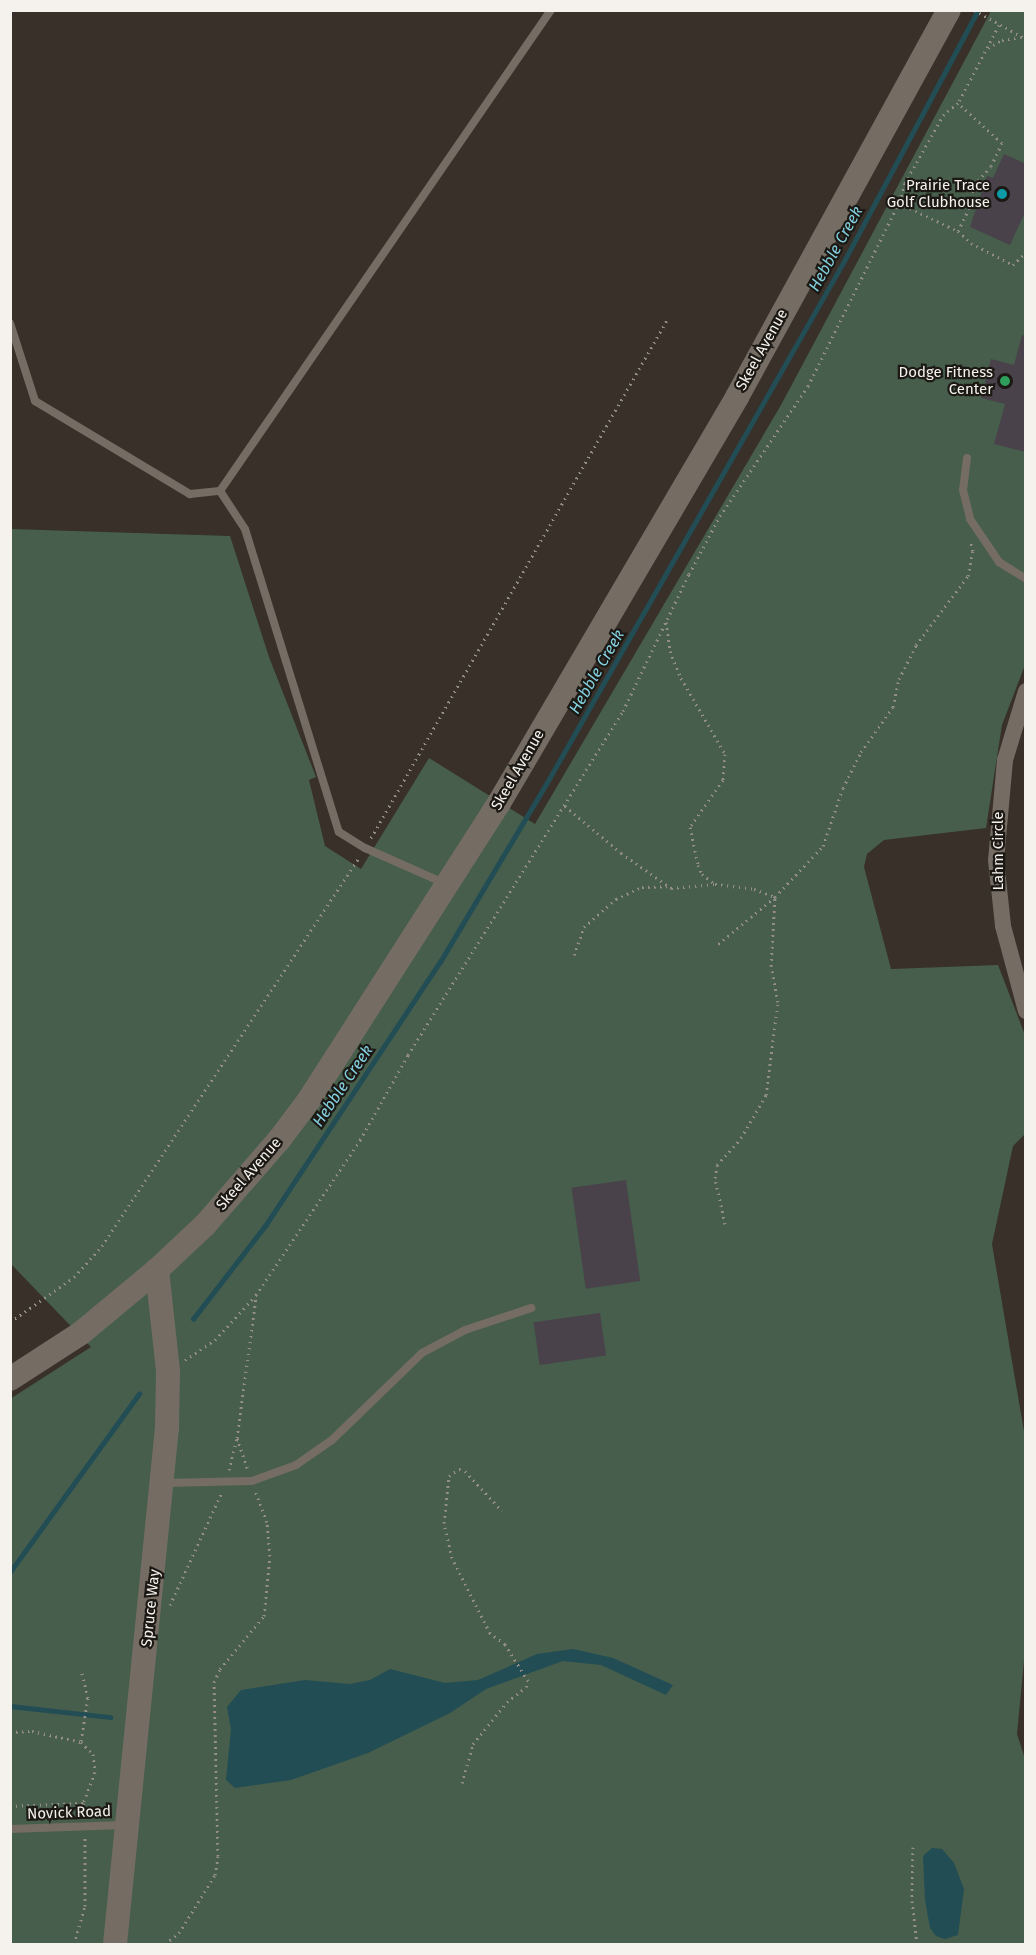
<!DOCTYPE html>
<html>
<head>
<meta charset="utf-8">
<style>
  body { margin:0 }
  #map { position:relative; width:1036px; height:1955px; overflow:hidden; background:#383029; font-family:"Fira Sans",sans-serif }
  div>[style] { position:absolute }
  .green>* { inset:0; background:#465e4b }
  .water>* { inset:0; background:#224d55 }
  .stream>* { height:4.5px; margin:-2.25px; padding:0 2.25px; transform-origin:2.25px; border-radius:2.25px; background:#224d55 }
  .building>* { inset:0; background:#49424a; transform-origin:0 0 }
  .path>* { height:3px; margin-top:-1.5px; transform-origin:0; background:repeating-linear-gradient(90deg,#948e88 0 1.5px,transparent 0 6px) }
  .lane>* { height:8px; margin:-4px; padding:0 4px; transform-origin:4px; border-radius:4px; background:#756d64 }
  .street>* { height:16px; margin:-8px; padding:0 8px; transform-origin:8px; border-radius:8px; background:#756d64 }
  .secondary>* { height:24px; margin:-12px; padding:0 12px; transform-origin:12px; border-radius:12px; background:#756d64 }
  .dots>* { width:16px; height:16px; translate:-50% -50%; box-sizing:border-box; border:3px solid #1c1915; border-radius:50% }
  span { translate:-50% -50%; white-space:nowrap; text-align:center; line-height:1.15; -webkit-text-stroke:4.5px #1c1915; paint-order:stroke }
  .poi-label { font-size:15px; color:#f5f1ec }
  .right { translate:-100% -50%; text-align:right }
  .street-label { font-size:15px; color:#f5f1ec }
  .water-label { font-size:16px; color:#83d0df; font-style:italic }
  .frame { position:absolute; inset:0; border:12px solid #f5f1ec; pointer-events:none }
</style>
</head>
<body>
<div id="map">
  <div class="green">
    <i style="clip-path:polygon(991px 11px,1025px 11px,1025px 665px,1002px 725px,986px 828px,884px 840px,867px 854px,864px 867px,891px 969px,998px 965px,1025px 1035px,1025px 1134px,1013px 1146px,992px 1244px,1026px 1443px,1026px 1640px,1017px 1734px,1026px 1762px,1025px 1944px,11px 1944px,10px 1399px,91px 1347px,11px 1264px,11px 529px,230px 536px,269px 657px,316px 777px,309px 780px,325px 846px,361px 869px,429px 758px,535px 824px,781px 405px)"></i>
  </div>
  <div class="water">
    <i style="clip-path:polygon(573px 1649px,613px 1658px,673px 1685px,666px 1695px,601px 1665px,563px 1661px,486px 1689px,450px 1713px,368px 1753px,291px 1780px,235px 1788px,226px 1780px,231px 1729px,227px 1707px,241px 1690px,305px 1680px,350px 1684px,370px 1680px,390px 1669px,445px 1683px,478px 1680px,537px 1654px)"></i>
    <i style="clip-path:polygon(932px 1848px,942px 1849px,954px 1863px,964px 1889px,958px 1935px,945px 1939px,936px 1936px,930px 1928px,925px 1900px,923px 1856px)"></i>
  </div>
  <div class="stream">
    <i style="left:193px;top:1319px;width:118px;rotate:-52.3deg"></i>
    <i style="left:265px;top:1226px;width:317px;rotate:-56.5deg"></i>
    <i style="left:440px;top:962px;width:205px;rotate:-59.2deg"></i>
    <i style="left:545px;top:786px;width:602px;rotate:-60.33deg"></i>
    <i style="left:843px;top:263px;width:287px;rotate:-61.9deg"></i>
    <i style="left:10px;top:1572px;width:220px;rotate:-54.1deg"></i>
    <i style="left:10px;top:1706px;width:101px;rotate:6.3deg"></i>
  </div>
  <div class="building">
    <i style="clip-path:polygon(1004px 154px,1026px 164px,1026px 210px,1010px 245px,970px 227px,987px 176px,993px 178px)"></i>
    <i style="clip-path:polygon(1022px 335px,1026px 336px,1026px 452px,994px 444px,1005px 404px,981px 398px,991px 359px,1014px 365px)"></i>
    <i style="left:626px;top:1180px;width:102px;height:55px;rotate:82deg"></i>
    <i style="left:600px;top:1313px;width:43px;height:67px;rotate:82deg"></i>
  </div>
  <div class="path">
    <i style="left:974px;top:10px;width:60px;rotate:29.1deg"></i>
    <i style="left:999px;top:25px;width:88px;rotate:117.7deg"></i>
    <i style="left:958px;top:103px;width:18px;rotate:142deg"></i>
    <i style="left:944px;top:114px;width:79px;rotate:119.5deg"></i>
    <i style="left:905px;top:183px;width:21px;rotate:107deg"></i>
    <i style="left:899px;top:203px;width:65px;rotate:25.4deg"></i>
    <i style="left:958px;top:231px;width:18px;rotate:43deg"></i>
    <i style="left:971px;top:243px;width:47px;rotate:27.6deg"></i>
    <i style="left:1013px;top:265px;width:18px;rotate:-45deg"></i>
    <i style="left:988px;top:48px;width:16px;rotate:-30deg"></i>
    <i style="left:1002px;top:40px;width:19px;rotate:-9deg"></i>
    <i style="left:974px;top:185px;width:9px;rotate:21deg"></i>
    <i style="left:958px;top:231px;width:30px;rotate:-64deg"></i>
    <i style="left:971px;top:204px;width:19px;rotate:-81deg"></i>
    <i style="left:974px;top:185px;width:25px;rotate:-48deg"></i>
    <i style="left:991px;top:166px;width:25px;rotate:-64deg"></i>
    <i style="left:1002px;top:143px;width:59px;rotate:-137.7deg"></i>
    <i style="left:666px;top:622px;width:29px;rotate:82deg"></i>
    <i style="left:670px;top:651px;width:29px;rotate:68deg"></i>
    <i style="left:681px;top:678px;width:88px;rotate:59.9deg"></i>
    <i style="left:725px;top:754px;width:26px;rotate:94deg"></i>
    <i style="left:723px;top:780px;width:57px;rotate:125.1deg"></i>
    <i style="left:690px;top:827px;width:39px;rotate:78deg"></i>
    <i style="left:698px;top:865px;width:10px;rotate:66deg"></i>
    <i style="left:702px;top:874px;width:16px;rotate:38deg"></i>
    <i style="left:715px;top:884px;width:39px;rotate:7deg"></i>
    <i style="left:754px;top:889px;width:22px;rotate:21deg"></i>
    <i style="left:775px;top:897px;width:75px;rotate:140.4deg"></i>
    <i style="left:565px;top:806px;width:73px;rotate:40deg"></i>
    <i style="left:621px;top:853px;width:61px;rotate:35deg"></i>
    <i style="left:671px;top:888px;width:44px;rotate:-5.2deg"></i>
    <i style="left:371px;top:838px;width:597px;rotate:-60.26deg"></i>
    <i style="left:574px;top:955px;width:30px;rotate:-70deg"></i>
    <i style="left:584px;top:927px;width:43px;rotate:-41.2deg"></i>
    <i style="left:616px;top:899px;width:29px;rotate:-25deg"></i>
    <i style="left:642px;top:887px;width:25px;rotate:-2deg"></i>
    <i style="left:725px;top:1224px;width:47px;rotate:-102.3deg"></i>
    <i style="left:715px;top:1178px;width:13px;rotate:-81deg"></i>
    <i style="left:717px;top:1165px;width:36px;rotate:-48deg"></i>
    <i style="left:741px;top:1138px;width:50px;rotate:-59.8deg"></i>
    <i style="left:766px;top:1095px;width:94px;rotate:-82.6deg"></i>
    <i style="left:778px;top:1002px;width:37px;rotate:-101deg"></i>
    <i style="left:771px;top:966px;width:69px;rotate:-86.7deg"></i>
    <i style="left:775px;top:897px;width:70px;rotate:-46.7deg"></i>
    <i style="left:823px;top:846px;width:61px;rotate:-71deg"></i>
    <i style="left:843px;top:788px;width:40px;rotate:-63.4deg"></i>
    <i style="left:861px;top:752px;width:55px;rotate:-54.6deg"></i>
    <i style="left:893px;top:707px;width:29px;rotate:-78deg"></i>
    <i style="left:899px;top:679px;width:38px;rotate:-63deg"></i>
    <i style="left:916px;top:645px;width:86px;rotate:-53deg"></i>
    <i style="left:968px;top:576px;width:25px;rotate:-79deg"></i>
    <i style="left:973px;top:551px;width:11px;rotate:-105deg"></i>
    <i style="left:10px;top:1322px;width:78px;rotate:-35.1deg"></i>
    <i style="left:74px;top:1277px;width:42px;rotate:-47.9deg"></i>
    <i style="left:102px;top:1246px;width:466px;rotate:-56.5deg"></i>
    <i style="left:185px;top:1360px;width:36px;rotate:-34deg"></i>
    <i style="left:215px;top:1340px;width:61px;rotate:-47.7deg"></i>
    <i style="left:256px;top:1295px;width:187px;rotate:-56.1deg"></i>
    <i style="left:360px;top:1140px;width:98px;rotate:-60.5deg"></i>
    <i style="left:408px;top:1055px;width:406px;rotate:-58deg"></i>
    <i style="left:623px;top:711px;width:152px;rotate:-64.3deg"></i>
    <i style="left:689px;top:574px;width:66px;rotate:-61.9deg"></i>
    <i style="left:720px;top:516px;width:157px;rotate:-55.9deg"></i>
    <i style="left:808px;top:386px;width:204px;rotate:-63.6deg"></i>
    <i style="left:237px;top:1438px;width:34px;rotate:71deg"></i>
    <i style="left:229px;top:1470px;width:33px;rotate:-76deg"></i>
    <i style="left:237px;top:1438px;width:142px;rotate:-82.3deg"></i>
    <i style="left:170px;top:1605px;width:122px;rotate:-65.3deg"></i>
    <i style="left:10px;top:1732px;width:22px;rotate:-3deg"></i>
    <i style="left:32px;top:1731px;width:50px;rotate:12.7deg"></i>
    <i style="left:81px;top:1742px;width:17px;rotate:45deg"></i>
    <i style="left:93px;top:1754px;width:18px;rotate:84deg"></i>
    <i style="left:95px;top:1772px;width:33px;rotate:111deg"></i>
    <i style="left:83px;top:1803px;width:73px;rotate:177.6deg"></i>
    <i style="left:81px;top:1741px;width:44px;rotate:-80.8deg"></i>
    <i style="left:88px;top:1698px;width:29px;rotate:-104deg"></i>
    <i style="left:462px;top:1783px;width:41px;rotate:-74.2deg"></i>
    <i style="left:473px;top:1744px;width:54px;rotate:-51deg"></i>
    <i style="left:507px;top:1702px;width:24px;rotate:-38deg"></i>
    <i style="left:526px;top:1687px;width:6px;rotate:-72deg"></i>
    <i style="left:528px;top:1681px;width:44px;rotate:-121.9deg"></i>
    <i style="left:505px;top:1644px;width:19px;rotate:-144deg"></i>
    <i style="left:490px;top:1633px;width:84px;rotate:-116.9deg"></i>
    <i style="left:452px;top:1558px;width:36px;rotate:-103deg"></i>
    <i style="left:444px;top:1523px;width:47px;rotate:-83.9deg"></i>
    <i style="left:449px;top:1476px;width:12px;rotate:-35deg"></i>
    <i style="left:459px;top:1469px;width:6px;rotate:18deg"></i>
    <i style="left:465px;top:1471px;width:54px;rotate:47.2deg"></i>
    <i style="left:83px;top:1803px;width:12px;rotate:76deg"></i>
    <i style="left:913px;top:1847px;width:54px;rotate:91.1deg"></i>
    <i style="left:912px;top:1901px;width:43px;rotate:83.4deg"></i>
    <i style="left:74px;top:1944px;width:40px;rotate:-74deg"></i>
    <i style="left:85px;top:1906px;width:69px;rotate:-90deg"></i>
    <i style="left:165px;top:1944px;width:18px;rotate:-38deg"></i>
    <i style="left:179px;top:1933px;width:68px;rotate:-58.2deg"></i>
    <i style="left:215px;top:1875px;width:19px;rotate:-81deg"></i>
    <i style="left:218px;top:1856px;width:174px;rotate:-91.3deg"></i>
    <i style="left:214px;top:1682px;width:14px;rotate:-65deg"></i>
    <i style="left:220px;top:1669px;width:69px;rotate:-50.3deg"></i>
    <i style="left:264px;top:1616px;width:60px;rotate:-84.3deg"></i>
    <i style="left:270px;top:1556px;width:34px;rotate:-95deg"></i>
    <i style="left:267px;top:1522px;width:33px;rotate:-111deg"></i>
  </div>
  <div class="lane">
    <i style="left:10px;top:323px;width:82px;rotate:72.2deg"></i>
    <i style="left:35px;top:401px;width:181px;rotate:31deg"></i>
    <i style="left:190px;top:494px;width:30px;rotate:-6deg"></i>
    <i style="left:220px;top:491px;width:584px;rotate:-55.47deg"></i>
    <i style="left:967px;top:458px;width:32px;rotate:97deg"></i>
    <i style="left:963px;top:490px;width:30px;rotate:76deg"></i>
    <i style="left:970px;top:519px;width:52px;rotate:56deg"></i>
    <i style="left:999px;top:562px;width:32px;rotate:32deg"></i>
    <i style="left:220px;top:491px;width:45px;rotate:56.7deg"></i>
    <i style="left:245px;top:529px;width:317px;rotate:72.8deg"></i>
    <i style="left:339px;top:832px;width:31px;rotate:32deg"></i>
    <i style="left:365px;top:848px;width:89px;rotate:24deg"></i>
    <i style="left:164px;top:1483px;width:88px;rotate:-1.3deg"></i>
    <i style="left:252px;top:1481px;width:47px;rotate:-20deg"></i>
    <i style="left:296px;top:1465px;width:44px;rotate:-34.8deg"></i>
    <i style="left:332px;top:1440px;width:125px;rotate:-44deg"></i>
    <i style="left:422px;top:1353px;width:49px;rotate:-28.1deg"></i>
    <i style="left:465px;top:1330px;width:70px;rotate:-18.4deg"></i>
    <i style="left:10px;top:1829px;width:114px;rotate:-2deg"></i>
  </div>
  <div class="street">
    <i style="left:1026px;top:691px;width:72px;rotate:106.9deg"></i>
    <i style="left:1005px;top:760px;width:100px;rotate:95.1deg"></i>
    <i style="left:996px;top:860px;width:66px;rotate:83.9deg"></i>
    <i style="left:1003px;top:926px;width:88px;rotate:74.9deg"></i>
  </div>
  <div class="secondary">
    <i style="left:10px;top:1379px;width:85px;rotate:-32.9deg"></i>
    <i style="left:81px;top:1333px;width:99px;rotate:-39.7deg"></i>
    <i style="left:157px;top:1270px;width:66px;rotate:-43.2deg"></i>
    <i style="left:205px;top:1225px;width:113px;rotate:-49deg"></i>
    <i style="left:279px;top:1140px;width:50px;rotate:-53.1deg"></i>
    <i style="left:309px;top:1100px;width:353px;rotate:-57.4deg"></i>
    <i style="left:499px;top:803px;width:471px;rotate:-59.6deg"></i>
    <i style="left:737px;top:397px;width:441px;rotate:-61.3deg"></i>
    <i style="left:115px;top:1944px;width:519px;rotate:-84.25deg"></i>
    <i style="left:167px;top:1428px;width:57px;rotate:-89deg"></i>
    <i style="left:168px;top:1371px;width:102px;rotate:-96.2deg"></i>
  </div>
  <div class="dots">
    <i style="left:1002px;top:194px;background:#0f9aa8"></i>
    <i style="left:1005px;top:381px;background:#2e9e5b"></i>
  </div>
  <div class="poi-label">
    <span class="right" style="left:990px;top:194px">Prairie Trace<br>Golf Clubhouse</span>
    <span class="right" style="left:993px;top:381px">Dodge Fitness<br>Center</span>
  </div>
  <div class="street-label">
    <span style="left:762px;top:350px;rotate:-61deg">Skeel Avenue</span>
    <span style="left:518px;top:770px;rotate:-60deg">Skeel Avenue</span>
    <span style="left:999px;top:851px;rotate:-90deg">Lahm Circle</span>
    <span style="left:249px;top:1174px;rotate:-49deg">Skeel Avenue</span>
    <span style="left:151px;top:1608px;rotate:-84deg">Spruce Way</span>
    <span style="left:69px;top:1813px;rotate:-2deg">Novick Road</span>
  </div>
  <div class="water-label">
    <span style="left:836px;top:249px;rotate:-61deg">Hebble Creek</span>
    <span style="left:597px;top:672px;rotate:-60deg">Hebble Creek</span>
    <span style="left:343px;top:1086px;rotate:-56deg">Hebble Creek</span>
  </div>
  <div class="frame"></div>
</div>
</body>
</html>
